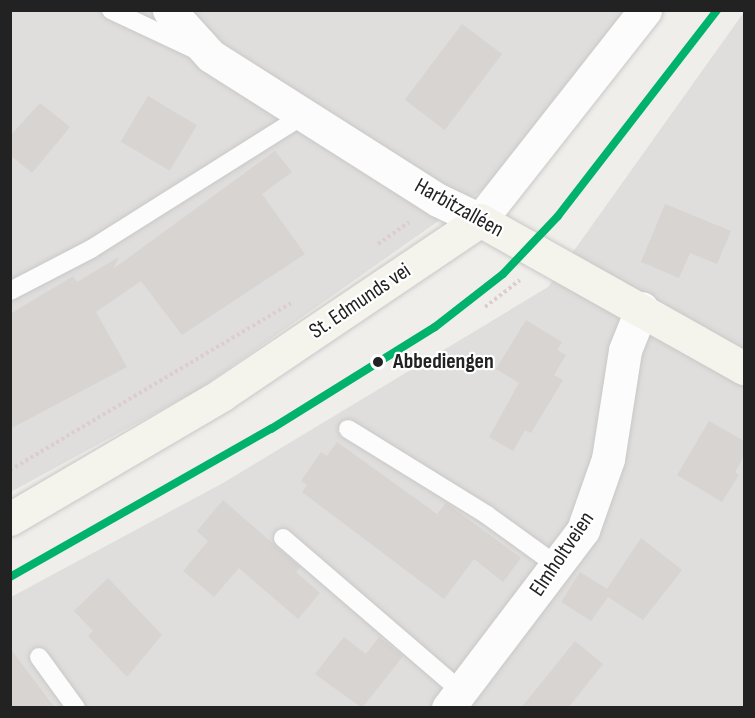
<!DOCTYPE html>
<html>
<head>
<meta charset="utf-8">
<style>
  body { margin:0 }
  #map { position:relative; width:755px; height:718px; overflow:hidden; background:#f0eeeb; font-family:"Sofia Sans Condensed",sans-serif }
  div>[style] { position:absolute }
  .residential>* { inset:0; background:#dfdedc }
  .building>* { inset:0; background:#d7d4d2; transform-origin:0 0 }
  .path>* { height:4px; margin-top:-2px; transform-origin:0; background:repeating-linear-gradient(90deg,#dccecd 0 3px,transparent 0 6px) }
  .roads { filter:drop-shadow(0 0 2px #c9c8c7) drop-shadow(0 0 2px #c9c8c7) }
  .lane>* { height:18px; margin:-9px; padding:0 9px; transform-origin:9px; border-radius:9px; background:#fdfcfc }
  .street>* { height:33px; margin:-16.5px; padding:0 16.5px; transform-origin:16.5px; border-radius:16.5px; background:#fdfcfc }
  .secondary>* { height:33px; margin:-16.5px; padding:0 16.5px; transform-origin:16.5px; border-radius:16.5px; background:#f4f4ed }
  .tram-1>* { height:8px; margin:-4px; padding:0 4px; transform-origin:4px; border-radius:4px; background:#00b26b }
  .dots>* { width:16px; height:16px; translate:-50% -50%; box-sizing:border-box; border:3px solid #fff; border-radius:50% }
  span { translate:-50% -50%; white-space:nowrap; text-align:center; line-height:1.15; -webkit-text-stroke:4.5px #fff; paint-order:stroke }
  .street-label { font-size:22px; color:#222 }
  .stop-label { font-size:22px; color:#222; font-weight:700 }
  .left { translate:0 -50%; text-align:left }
  .frame { position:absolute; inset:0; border:12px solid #222; pointer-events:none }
</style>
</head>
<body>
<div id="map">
  <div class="residential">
    <i style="clip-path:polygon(11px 11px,626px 11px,484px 189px,201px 388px,11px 492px)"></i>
    <i style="clip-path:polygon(744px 12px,744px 707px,11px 708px,11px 597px,223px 483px,548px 287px)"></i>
  </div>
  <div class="building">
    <i style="left:462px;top:24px;width:50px;height:95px;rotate:37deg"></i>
    <i style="left:148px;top:96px;width:57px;height:53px;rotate:31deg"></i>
    <i style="clip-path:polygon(40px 103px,70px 127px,32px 173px,10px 155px,10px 136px)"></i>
    <i style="clip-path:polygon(275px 151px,292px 172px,262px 194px,305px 254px,182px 335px,141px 281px,96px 312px,127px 367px,10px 429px,10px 314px,73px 276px,77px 282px,119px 257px,113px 269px)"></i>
    <i style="clip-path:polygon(665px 204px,731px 231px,717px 264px,690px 253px,679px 278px,641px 262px)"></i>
    <i style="clip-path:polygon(526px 320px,562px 342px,557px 350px,566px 355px,554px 375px,563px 380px,531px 433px,525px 430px,513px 451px,489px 437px,519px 383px,496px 369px)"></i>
    <i style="clip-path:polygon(709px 421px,744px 441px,744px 456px,735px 472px,739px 475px,722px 502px,677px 475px)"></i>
    <i style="clip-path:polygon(337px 442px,437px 514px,446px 503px,521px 558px,503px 582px,474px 559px,444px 599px,302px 492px,307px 485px,301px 481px,321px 452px,327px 456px)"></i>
    <i style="clip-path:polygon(223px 500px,300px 567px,296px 572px,320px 593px,298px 619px,239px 568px,214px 597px,183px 571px,208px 541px,197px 531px)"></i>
    <i style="clip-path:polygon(641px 538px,682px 570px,643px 620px,608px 597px,591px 621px,561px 602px,580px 572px,607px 589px)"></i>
    <i style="clip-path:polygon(108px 578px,162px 635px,127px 677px,88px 636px,93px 631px,74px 611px)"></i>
    <i style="clip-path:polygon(344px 637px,366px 654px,379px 637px,403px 656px,362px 708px,315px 674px)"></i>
    <i style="clip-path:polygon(575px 641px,603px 664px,568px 708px,521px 708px)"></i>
    <i style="clip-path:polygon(10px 648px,55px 708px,10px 708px)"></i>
  </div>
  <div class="path">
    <i style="left:378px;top:244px;width:38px;rotate:-35deg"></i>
    <i style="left:485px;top:307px;width:44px;rotate:-37.6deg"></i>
    <i style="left:10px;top:470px;width:329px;rotate:-30.7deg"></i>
  </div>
  <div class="roads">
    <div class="lane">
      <i style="left:111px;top:10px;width:96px;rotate:25.2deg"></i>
      <i style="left:10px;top:291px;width:91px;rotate:-27.4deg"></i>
      <i style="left:91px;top:249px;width:253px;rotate:-32.2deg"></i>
      <i style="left:348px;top:429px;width:163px;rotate:31.7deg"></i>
      <i style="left:487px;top:515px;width:89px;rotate:35.8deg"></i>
      <i style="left:283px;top:538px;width:236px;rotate:40.7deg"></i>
      <i style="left:39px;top:657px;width:63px;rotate:54deg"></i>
    </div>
    <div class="street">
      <i style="left:169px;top:10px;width:62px;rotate:47.6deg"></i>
      <i style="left:211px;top:56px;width:269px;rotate:32.4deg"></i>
      <i style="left:438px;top:200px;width:47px;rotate:25.5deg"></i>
      <i style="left:480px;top:220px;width:267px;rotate:-51.8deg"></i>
      <i style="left:448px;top:708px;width:223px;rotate:-52.8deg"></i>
      <i style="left:583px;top:530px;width:75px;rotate:-70.6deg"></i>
      <i style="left:608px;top:459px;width:110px;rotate:-81.1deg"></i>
      <i style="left:625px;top:350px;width:45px;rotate:-68deg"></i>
    </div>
    <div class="secondary">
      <i style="left:10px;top:519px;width:245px;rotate:-30.4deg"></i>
      <i style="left:221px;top:395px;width:313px;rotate:-34deg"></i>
      <i style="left:480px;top:220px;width:303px;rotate:29.3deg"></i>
    </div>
  </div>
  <div class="tram-1">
    <i style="left:10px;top:577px;width:300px;rotate:-29.6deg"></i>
    <i style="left:271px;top:429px;width:193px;rotate:-31.9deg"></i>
    <i style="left:435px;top:327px;width:86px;rotate:-37.9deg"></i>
    <i style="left:503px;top:274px;width:80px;rotate:-46.5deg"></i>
    <i style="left:558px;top:216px;width:260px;rotate:-52.3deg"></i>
  </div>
  <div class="dots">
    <i style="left:378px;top:362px;background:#222"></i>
  </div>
  <div class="street-label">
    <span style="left:459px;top:208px;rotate:29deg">Harbitzalléen</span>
    <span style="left:360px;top:301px;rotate:-34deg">St. Edmunds vei</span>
    <span style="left:562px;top:554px;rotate:-56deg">Elmholtveien</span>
  </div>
  <div class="stop-label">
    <span class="left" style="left:393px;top:362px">Abbediengen</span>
  </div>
  <div class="frame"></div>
</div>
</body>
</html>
